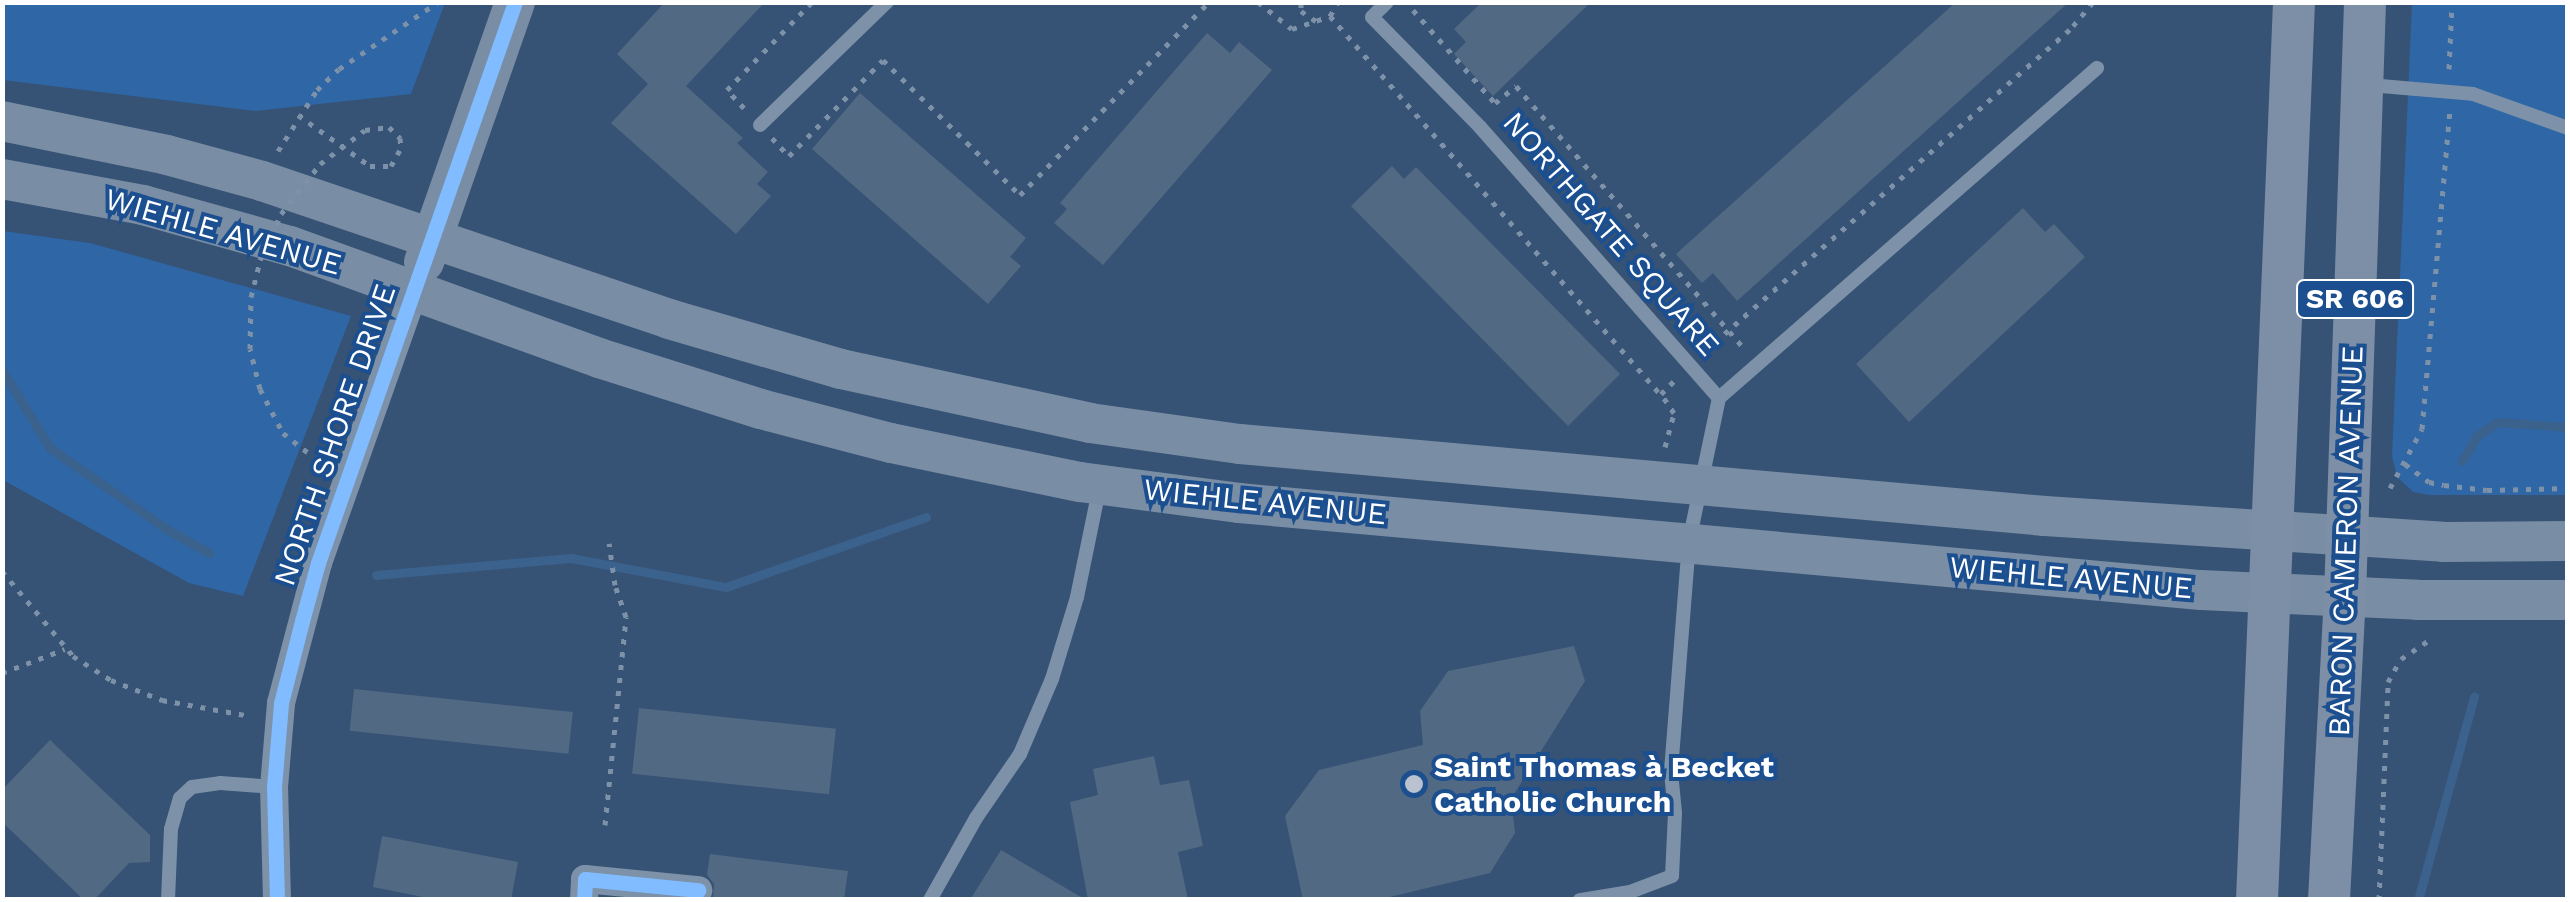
<!DOCTYPE html>
<html>
<head>
<meta charset="utf-8">
<style>
  body { margin:0 }
  #map { position:relative; width:2570px; height:902px; overflow:hidden; background:#365274; font-family:"Work Sans",sans-serif }
  div>[style] { position:absolute }
  .green>* { inset:0; background:#2f66a5 }
  .stream>* { height:9px; margin:-4.5px; padding:0 4.5px; transform-origin:4.5px; border-radius:4.5px; background:#3b618d }
  .building>* { inset:0; background:#526984; transform-origin:0 0 }
  .path>* { height:5px; margin-top:-2.5px; transform-origin:0; background:repeating-linear-gradient(90deg,#7d92a8 0 5px,transparent 0 13px) }
  .lane>* { height:14px; margin:-7px; padding:0 7px; transform-origin:7px; border-radius:7px; background:#7d92a8 }
  .street>* { height:28px; margin:-14px; padding:0 14px; transform-origin:14px; border-radius:14px; background:#7d92a8 }
  .secondary>* { height:40px; margin:-20px; padding:0 20px; transform-origin:20px; border-radius:20px; background:#798da4 }
  .primary>* { height:42px; margin:-21px; padding:0 21px; transform-origin:21px; border-radius:21px; background:#7d8ea7 }
  .path-bridge>* { height:5px; margin-top:-2.5px; transform-origin:0; background:repeating-linear-gradient(90deg,#7d92a8 0 5px,transparent 0 13px) }
  .cycleway>* { height:15px; margin:-7.5px; padding:0 7.5px; transform-origin:7.5px; border-radius:7.5px; background:#80bcff }
  .dots>* { width:28px; height:28px; translate:-50% -50%; box-sizing:border-box; border:5px solid #1b4f8f; border-radius:50% }
  span { translate:-50% -50%; white-space:nowrap; text-align:center; line-height:1.15; -webkit-text-stroke:8px #1b4f8f; paint-order:stroke }
  .shield-label span { padding:2px 8px; background:#1b4f8f; border:2px solid; border-radius:8px; -webkit-text-stroke-width:0 }
  .shield-label { font-size:28px; color:#fff; font-weight:700 }
  .street-label { font-size:30px; color:#fff }
  .poi-label { font-size:30px; color:#fff; font-weight:700 }
  .left { translate:0 -50%; text-align:left }
  .frame { position:absolute; inset:0; border:5px solid #fff; pointer-events:none }
</style>
</head>
<body>
<div id="map">
  <div class="green">
    <i style="clip-path:polygon(3px 2px,445px 2px,445px 3px,411px 94px,255px 111px,3px 80px)"></i>
    <i style="clip-path:polygon(2412px 3px,2567px 3px,2567px 495px,2429px 495px,2413px 492px,2397px 477px,2392px 456px)"></i>
    <i style="clip-path:polygon(3px 231px,90px 243px,351px 316px,243px 596px,189px 583px,3px 480px)"></i>
  </div>
  <div class="stream">
    <i style="left:2px;top:370px;width:92px;rotate:58.4deg"></i>
    <i style="left:50px;top:448px;width:144px;rotate:34.8deg"></i>
    <i style="left:168px;top:530px;width:47px;rotate:29.3deg"></i>
    <i style="left:2462px;top:461px;width:29px;rotate:-59deg"></i>
    <i style="left:2477px;top:436px;width:24px;rotate:-35deg"></i>
    <i style="left:2497px;top:422px;width:71px;rotate:4deg"></i>
    <i style="left:376px;top:575px;width:196px;rotate:-5deg"></i>
    <i style="left:571px;top:558px;width:158px;rotate:10.6deg"></i>
    <i style="left:726px;top:587px;width:212px;rotate:-19.3deg"></i>
    <i style="left:2418px;top:900px;width:211px;rotate:-74.6deg"></i>
  </div>
  <div class="building">
    <i style="clip-path:polygon(665px 2px,765px 2px,686px 86px,743px 138px,737px 143px,768px 172px,757px 184px,771px 196px,736px 234px,611px 123px,648px 84px,617px 54px)"></i>
    <i style="clip-path:polygon(1482px 2px,1591px 2px,1493px 96px,1454px 54px,1466px 42px,1454px 29px)"></i>
    <i style="clip-path:polygon(1956px 2px,2069px 2px,1737px 301px,1713px 273px,1702px 283px,1676px 254px)"></i>
    <i style="clip-path:polygon(1207px 33px,1230px 53px,1239px 42px,1272px 70px,1103px 265px,1054px 223px,1067px 209px,1060px 203px)"></i>
    <i style="clip-path:polygon(860px 93px,1026px 238px,1010px 257px,1021px 266px,988px 304px,812px 149px)"></i>
    <i style="clip-path:polygon(1392px 166px,1404px 179px,1416px 167px,1620px 374px,1568px 426px,1351px 206px)"></i>
    <i style="clip-path:polygon(2023px 208px,2045px 232px,2054px 224px,2085px 257px,1909px 422px,1856px 364px)"></i>
    <i style="clip-path:polygon(1574px 646px,1585px 681px,1511px 799px,1515px 833px,1490px 873px,1377px 900px,1303px 900px,1285px 816px,1319px 770px,1423px 745px,1420px 711px,1448px 671px)"></i>
    <i style="left:354px;top:689px;width:220px;height:42px;rotate:6deg"></i>
    <i style="left:639px;top:708px;width:198px;height:66px;rotate:6deg"></i>
    <i style="clip-path:polygon(50px 740px,150px 835px,150px 862px,129px 863px,94px 900px,84px 900px,2px 822px,2px 790px)"></i>
    <i style="clip-path:polygon(1154px 756px,1160px 785px,1189px 780px,1203px 846px,1178px 852px,1188px 900px,1088px 900px,1070px 802px,1098px 795px,1093px 769px)"></i>
    <i style="clip-path:polygon(382px 836px,518px 862px,511px 900px,438px 900px,373px 887px)"></i>
    <i style="clip-path:polygon(1001px 850px,1086px 900px,970px 900px)"></i>
    <i style="clip-path:polygon(710px 854px,848px 871px,844px 900px,713px 900px,714px 884px,707px 875px)"></i>
  </div>
  <div class="path">
    <i style="left:1258px;top:2px;width:43px;rotate:38.5deg"></i>
    <i style="left:1292px;top:29px;width:40px;rotate:-18.9deg"></i>
    <i style="left:1330px;top:16px;width:16px;rotate:-60deg"></i>
    <i style="left:1301px;top:2px;width:9px;rotate:90deg"></i>
    <i style="left:1301px;top:11px;width:18px;rotate:34deg"></i>
    <i style="left:1413px;top:10px;width:124px;rotate:48.6deg"></i>
    <i style="left:1495px;top:103px;width:27px;rotate:-39deg"></i>
    <i style="left:1516px;top:86px;width:346px;rotate:49deg"></i>
    <i style="left:1330px;top:16px;width:502px;rotate:48.88deg"></i>
    <i style="left:2449px;top:69px;width:67px;rotate:-87.4deg"></i>
    <i style="left:744px;top:108px;width:25px;rotate:-133deg"></i>
    <i style="left:727px;top:90px;width:122px;rotate:-46deg"></i>
    <i style="left:298px;top:115px;width:88px;rotate:35.3deg"></i>
    <i style="left:370px;top:166px;width:21px"></i>
    <i style="left:391px;top:166px;width:21px;rotate:-61deg"></i>
    <i style="left:772px;top:138px;width:25px;rotate:47deg"></i>
    <i style="left:789px;top:156px;width:134px;rotate:-45.6deg"></i>
    <i style="left:883px;top:60px;width:192px;rotate:44.6deg"></i>
    <i style="left:1020px;top:195px;width:270px;rotate:-45.6deg"></i>
    <i style="left:278px;top:151px;width:72px;rotate:-57.4deg"></i>
    <i style="left:317px;top:90px;width:30px;rotate:-44deg"></i>
    <i style="left:339px;top:69px;width:120px;rotate:-34.1deg"></i>
    <i style="left:1705px;top:351px;width:491px;rotate:-41.4deg"></i>
    <i style="left:2073px;top:26px;width:31px;rotate:-50deg"></i>
    <i style="left:260px;top:389px;width:50px;rotate:62.4deg"></i>
    <i style="left:283px;top:433px;width:47px;rotate:38.1deg"></i>
    <i style="left:1665px;top:447px;width:35px;rotate:-75deg"></i>
    <i style="left:1674px;top:413px;width:23px;rotate:-124deg"></i>
    <i style="left:1661px;top:394px;width:20px;rotate:-45deg"></i>
    <i style="left:2405px;top:464px;width:30px;rotate:37deg"></i>
    <i style="left:2429px;top:482px;width:15px;rotate:11deg"></i>
    <i style="left:2444px;top:485px;width:43px;rotate:6.6deg"></i>
    <i style="left:2487px;top:490px;width:81px;rotate:-1.4deg"></i>
    <i style="left:2390px;top:488px;width:67px;rotate:-61.5deg"></i>
    <i style="left:2422px;top:429px;width:320px;rotate:-85deg"></i>
    <i style="left:2px;top:571px;width:111px;rotate:50.1deg"></i>
    <i style="left:73px;top:656px;width:45px;rotate:32.3deg"></i>
    <i style="left:111px;top:680px;width:55px;rotate:21.4deg"></i>
    <i style="left:162px;top:700px;width:90px;rotate:10.2deg"></i>
    <i style="left:2px;top:673px;width:67px;rotate:-20.9deg"></i>
    <i style="left:605px;top:825px;width:209px;rotate:-84.2deg"></i>
    <i style="left:626px;top:617px;width:34px;rotate:-109deg"></i>
    <i style="left:615px;top:585px;width:42px;rotate:-98.1deg"></i>
    <i style="left:2379px;top:900px;width:218px;rotate:-87.6deg"></i>
    <i style="left:2388px;top:682px;width:26px;rotate:-61deg"></i>
    <i style="left:2401px;top:659px;width:37px;rotate:-34deg"></i>
  </div>
  <div class="lane">
    <i style="left:1387px;top:2px;width:21px;rotate:135deg"></i>
    <i style="left:1372px;top:17px;width:154px;rotate:45.5deg"></i>
    <i style="left:1480px;top:127px;width:361px;rotate:48.6deg"></i>
    <i style="left:1719px;top:398px;width:147px;rotate:101.8deg"></i>
    <i style="left:1689px;top:542px;width:231px;rotate:94.5deg"></i>
    <i style="left:1671px;top:772px;width:41px;rotate:84.4deg"></i>
    <i style="left:1675px;top:813px;width:63px;rotate:92.7deg"></i>
    <i style="left:1672px;top:876px;width:45px;rotate:159.1deg"></i>
    <i style="left:1630px;top:892px;width:51px;rotate:170.9deg"></i>
    <i style="left:2369px;top:85px;width:104px;rotate:4.9deg"></i>
    <i style="left:2473px;top:94px;width:101px;rotate:19.7deg"></i>
    <i style="left:760px;top:125px;width:177px;rotate:-44.1deg"></i>
    <i style="left:1719px;top:398px;width:502px;rotate:-41.12deg"></i>
    <i style="left:168px;top:900px;width:71px;rotate:-87.6deg"></i>
    <i style="left:171px;top:829px;width:32px;rotate:-74deg"></i>
    <i style="left:180px;top:798px;width:16px;rotate:-43deg"></i>
    <i style="left:192px;top:787px;width:28px;rotate:-8deg"></i>
    <i style="left:220px;top:783px;width:54px;rotate:4.2deg"></i>
    <i style="left:930px;top:900px;width:94px;rotate:-60.7deg"></i>
    <i style="left:976px;top:818px;width:78px;rotate:-55.5deg"></i>
    <i style="left:1020px;top:754px;width:82px;rotate:-66.9deg"></i>
    <i style="left:1052px;top:679px;width:86px;rotate:-73deg"></i>
    <i style="left:1077px;top:597px;width:109px;rotate:-78.4deg"></i>
  </div>
  <div class="street">
    <i style="left:277px;top:900px;width:113px;rotate:-91.5deg"></i>
    <i style="left:274px;top:787px;width:84px;rotate:-85.2deg"></i>
    <i style="left:281px;top:703px;width:145px;rotate:-75.2deg"></i>
    <i style="left:318px;top:563px;width:291px;rotate:-70.5deg"></i>
    <i style="left:584px;top:900px;width:21px;rotate:-87deg"></i>
    <i style="left:585px;top:879px;width:114px;rotate:5.6deg"></i>
  </div>
  <div class="secondary">
    <i style="left:2px;top:121px;width:168px;rotate:11.6deg"></i>
    <i style="left:167px;top:155px;width:98px;rotate:15.3deg"></i>
    <i style="left:262px;top:181px;width:430px;rotate:18.7deg"></i>
    <i style="left:669px;top:319px;width:179px;rotate:16.2deg"></i>
    <i style="left:841px;top:369px;width:255px;rotate:12.2deg"></i>
    <i style="left:1090px;top:423px;width:151px;rotate:8deg"></i>
    <i style="left:1240px;top:444px;width:808px;rotate:5.11deg"></i>
    <i style="left:2045px;top:516px;width:399px;rotate:3.7deg"></i>
    <i style="left:2443px;top:542px;width:125px;rotate:-0.5deg"></i>
    <i style="left:2px;top:179px;width:143px;rotate:10.4deg"></i>
    <i style="left:143px;top:205px;width:153px;rotate:15.6deg"></i>
    <i style="left:290px;top:246px;width:329px;rotate:19.9deg"></i>
    <i style="left:599px;top:358px;width:170px;rotate:17.5deg"></i>
    <i style="left:761px;top:409px;width:134px;rotate:14.7deg"></i>
    <i style="left:891px;top:443px;width:193px;rotate:11.7deg"></i>
    <i style="left:1080px;top:482px;width:160px;rotate:7.5deg"></i>
    <i style="left:1239px;top:503px;width:966px;rotate:5.17deg"></i>
    <i style="left:2201px;top:590px;width:217px;rotate:2.6deg"></i>
    <i style="left:2418px;top:600px;width:150px"></i>
    <i style="left:424px;top:262px;width:275px;rotate:-70.7deg"></i>
  </div>
  <div class="primary">
    <i style="left:2257px;top:900px;width:899px;rotate:-87.64deg"></i>
    <i style="left:2329px;top:900px;width:304px;rotate:-87deg"></i>
    <i style="left:2345px;top:596px;width:594px;rotate:-88.07deg"></i>
  </div>
  <div class="path-bridge">
    <i style="left:260px;top:389px;width:41px;rotate:-104deg"></i>
    <i style="left:250px;top:349px;width:52px;rotate:-88.9deg"></i>
    <i style="left:251px;top:297px;width:38px;rotate:-76deg"></i>
    <i style="left:260px;top:260px;width:51px;rotate:-65.5deg"></i>
    <i style="left:281px;top:214px;width:63px;rotate:-52deg"></i>
    <i style="left:320px;top:164px;width:56px;rotate:-37.1deg"></i>
    <i style="left:365px;top:130px;width:24px;rotate:-7deg"></i>
    <i style="left:389px;top:127px;width:16px;rotate:45deg"></i>
    <i style="left:400px;top:138px;width:10px;rotate:84deg"></i>
  </div>
  <div class="cycleway">
    <i style="left:277px;top:900px;width:113px;rotate:-91.5deg"></i>
    <i style="left:274px;top:787px;width:84px;rotate:-85.2deg"></i>
    <i style="left:281px;top:703px;width:85px;rotate:-75.6deg"></i>
    <i style="left:302px;top:621px;width:60px;rotate:-74.6deg"></i>
    <i style="left:318px;top:563px;width:595px;rotate:-70.65deg"></i>
    <i style="left:584px;top:900px;width:21px;rotate:-87deg"></i>
    <i style="left:585px;top:879px;width:114px;rotate:5.6deg"></i>
  </div>
  <div class="dots">
    <i style="left:1414px;top:784px;background:#b9c2ce"></i>
  </div>
  <div class="shield-label">
    <span style="left:2355px;top:299px">SR 606</span>
  </div>
  <div class="street-label">
    <span style="left:223px;top:232px;rotate:16deg">WIEHLE AVENUE</span>
    <span style="left:1611px;top:234px;rotate:49deg">NORTHGATE SQUARE</span>
    <span style="left:335px;top:435px;rotate:-71deg">NORTH SHORE DRIVE</span>
    <span style="left:1265px;top:502px;rotate:6deg">WIEHLE AVENUE</span>
    <span style="left:2346px;top:541px;rotate:-88deg">BARON CAMERON AVENUE</span>
    <span style="left:2071px;top:578px;rotate:5deg">WIEHLE AVENUE</span>
  </div>
  <div class="poi-label">
    <span class="left" style="left:1434px;top:784px">Saint Thomas à Becket<br>Catholic Church</span>
  </div>
  <div class="frame"></div>
</div>
</body>
</html>
